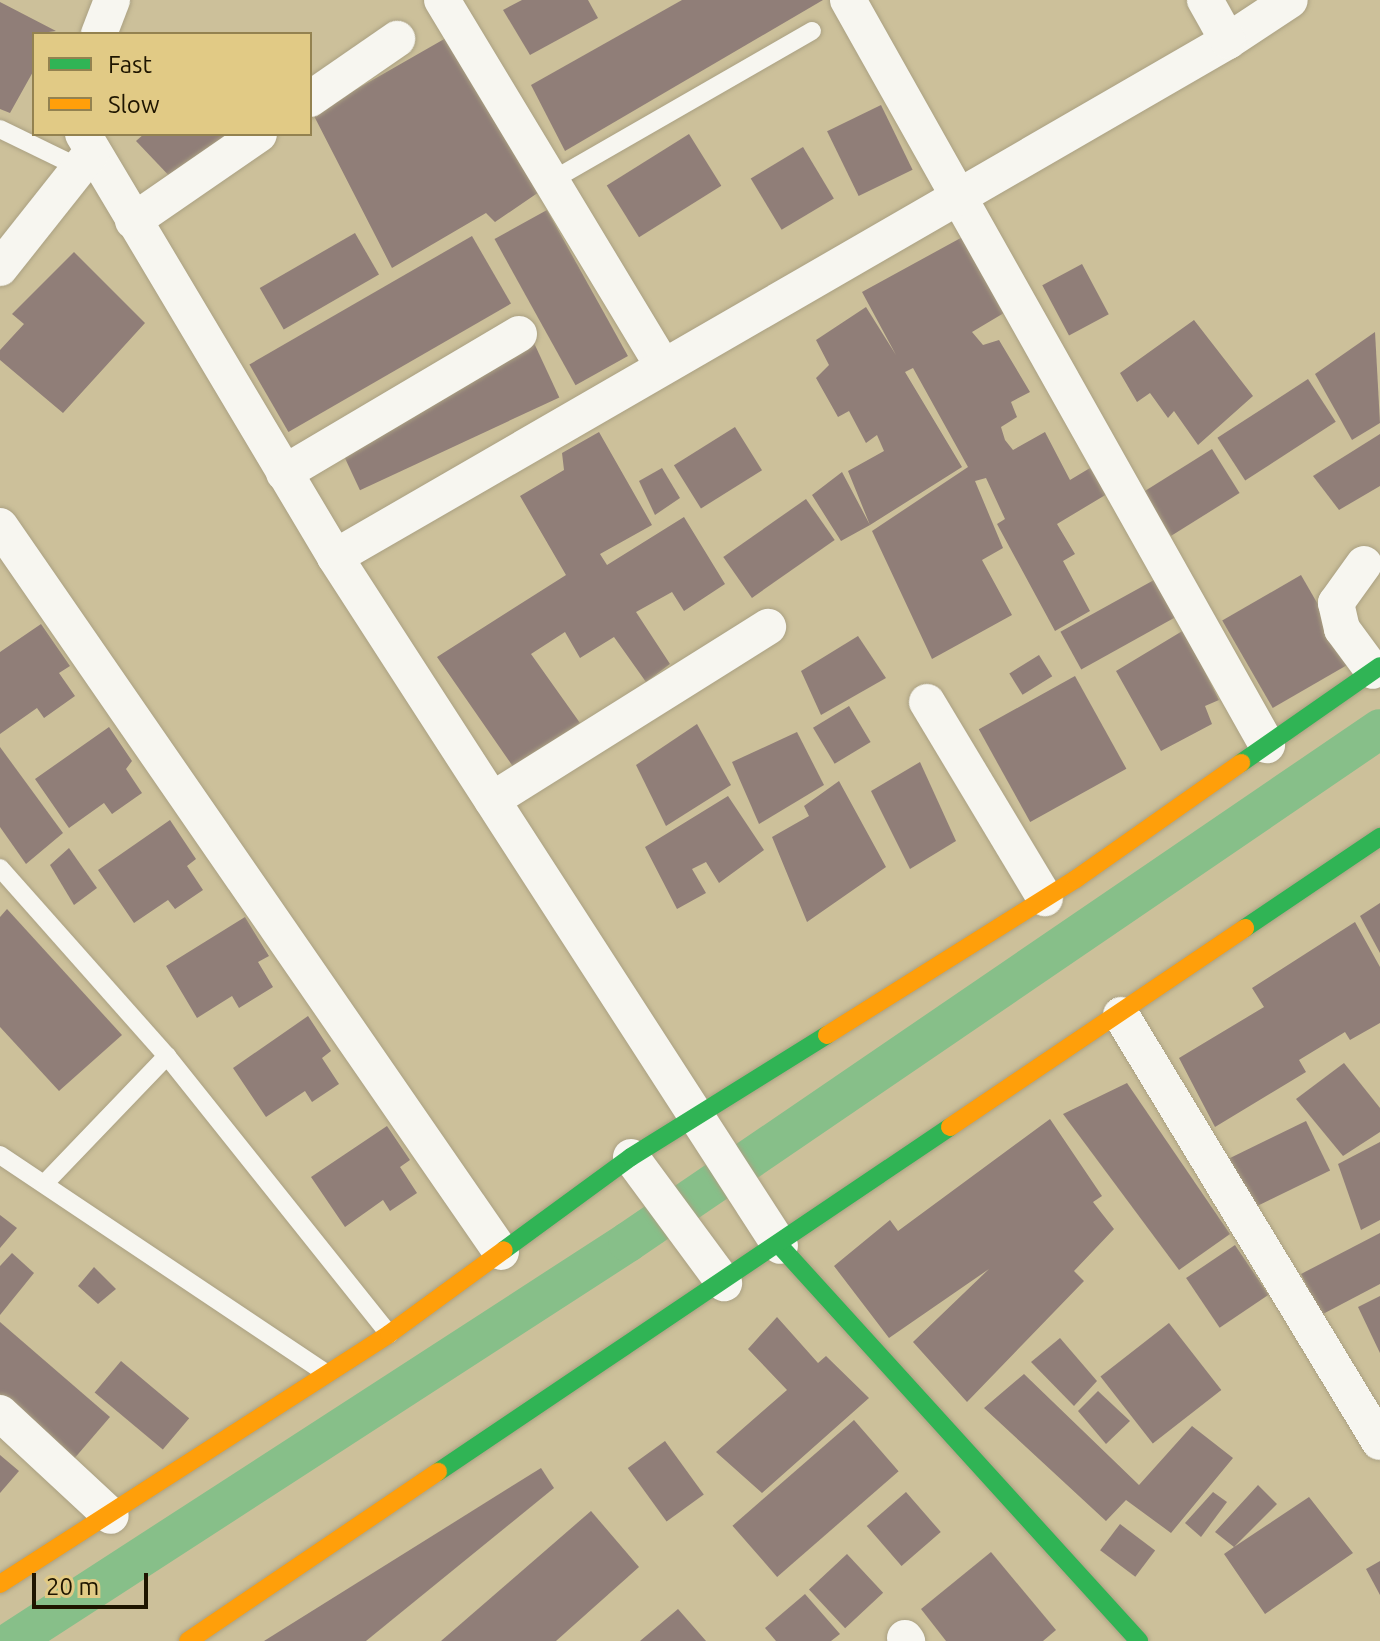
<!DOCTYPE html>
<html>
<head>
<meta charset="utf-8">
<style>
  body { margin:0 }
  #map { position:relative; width:1380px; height:1641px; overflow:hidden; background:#ccc09a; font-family:Ubuntu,sans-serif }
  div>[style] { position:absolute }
  .canal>* { height:40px; margin:-20px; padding:0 20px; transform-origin:20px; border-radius:20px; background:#87bf89 }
  .building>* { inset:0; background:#907e78; transform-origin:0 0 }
  .roads { filter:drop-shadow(0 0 2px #aaa082) drop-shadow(0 0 2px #aaa082) }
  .lane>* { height:18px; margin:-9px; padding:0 9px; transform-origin:9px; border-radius:9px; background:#f7f6f0 }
  .street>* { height:36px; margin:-18px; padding:0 18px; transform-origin:18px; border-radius:18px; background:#f7f6f0 }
  .fast>* { height:18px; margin:-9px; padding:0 9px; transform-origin:9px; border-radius:9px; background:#30b455 }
  .slow>* { height:18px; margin:-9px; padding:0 9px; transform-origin:9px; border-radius:9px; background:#ff9f0a }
  span { translate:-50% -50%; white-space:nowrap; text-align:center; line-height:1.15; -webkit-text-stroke:8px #e1ca85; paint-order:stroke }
  .legend { position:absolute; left:32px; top:32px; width:280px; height:104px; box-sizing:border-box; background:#e1ca85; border:2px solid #938250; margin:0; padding:10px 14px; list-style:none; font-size:24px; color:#1e1500 }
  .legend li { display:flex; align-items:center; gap:16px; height:40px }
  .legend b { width:40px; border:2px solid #938250 }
  .scale { position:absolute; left:32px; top:1573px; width:116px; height:36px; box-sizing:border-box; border:4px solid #1e1500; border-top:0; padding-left:10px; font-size:24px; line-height:28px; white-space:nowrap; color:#1e1500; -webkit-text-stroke:6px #e1ca85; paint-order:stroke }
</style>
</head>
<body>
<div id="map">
  <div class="canal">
    <i style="left:12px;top:1641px;width:734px;rotate:-32.93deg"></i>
    <i style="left:628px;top:1242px;width:910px;rotate:-34.3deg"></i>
  </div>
  <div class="building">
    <i style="clip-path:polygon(522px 0,588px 0,598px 18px,530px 55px,503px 10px)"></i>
    <i style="clip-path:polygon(682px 0,823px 0,565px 151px,531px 85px)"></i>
    <i style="clip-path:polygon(0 2px,56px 31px,34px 34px,34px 70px,10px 113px,0 109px)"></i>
    <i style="clip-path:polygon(446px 38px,539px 192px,495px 222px,486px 213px,392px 268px,313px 114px)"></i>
    <i style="left:881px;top:105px;width:72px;height:60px;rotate:64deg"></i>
    <i style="clip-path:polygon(144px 134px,227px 134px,176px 183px,136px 141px)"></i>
    <i style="left:689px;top:134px;width:61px;height:97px;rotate:58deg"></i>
    <i style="left:803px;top:147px;width:60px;height:61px;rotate:59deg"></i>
    <i style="left:547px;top:210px;width:167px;height:60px;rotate:61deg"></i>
    <i style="left:355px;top:233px;width:48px;height:110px;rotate:60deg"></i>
    <i style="clip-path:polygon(968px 234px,1014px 307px,972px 332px,983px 345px,999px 340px,1030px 392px,1011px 402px,1017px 417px,1001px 427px,1005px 440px,1013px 450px,1045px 432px,1070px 480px,1090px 468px,1107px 494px,1057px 524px,1075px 554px,1063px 561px,1090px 611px,1055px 631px,997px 524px,1005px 519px,986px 478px,975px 481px,1003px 548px,982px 560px,1012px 615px,932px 659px,872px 531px,968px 467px,913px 368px,905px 372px,962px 467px,870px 525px,841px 541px,812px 495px,842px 472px,870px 525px,848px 471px,884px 451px,877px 435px,866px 443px,849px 411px,838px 417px,816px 378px,829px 365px,816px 340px,866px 307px,896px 355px,862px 292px)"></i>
    <i style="left:472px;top:236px;width:78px;height:257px;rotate:60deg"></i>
    <i style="clip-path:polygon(74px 252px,145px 323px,63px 413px,0 360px,0 350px,24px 324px,12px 314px)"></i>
    <i style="left:1082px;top:264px;width:57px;height:45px;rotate:62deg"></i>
    <i style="clip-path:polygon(1194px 320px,1253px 396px,1198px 445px,1174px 411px,1168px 418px,1150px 393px,1137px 402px,1120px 373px)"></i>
    <i style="clip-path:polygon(1375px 332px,1380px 423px,1352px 440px,1315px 374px)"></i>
    <i style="left:534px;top:343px;width:60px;height:220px;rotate:65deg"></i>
    <i style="left:1308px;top:379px;width:51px;height:108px;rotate:57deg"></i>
    <i style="left:735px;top:427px;width:51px;height:72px;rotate:58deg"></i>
    <i style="clip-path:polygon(599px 432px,652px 525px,600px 554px,607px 565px,684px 517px,725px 584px,684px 611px,672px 592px,636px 612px,670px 664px,646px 682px,614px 637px,580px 658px,565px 632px,531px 654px,580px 723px,514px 768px,437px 657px,566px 575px,520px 496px,564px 470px,562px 453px)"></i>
    <i style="clip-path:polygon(1380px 434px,1380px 486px,1339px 510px,1313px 476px)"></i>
    <i style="left:1212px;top:449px;width:52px;height:81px;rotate:58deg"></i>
    <i style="clip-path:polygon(662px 468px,680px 498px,655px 515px,639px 481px)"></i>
    <i style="left:806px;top:499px;width:50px;height:101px;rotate:55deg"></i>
    <i style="left:1301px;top:575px;width:101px;height:91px;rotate:60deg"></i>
    <i style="left:1154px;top:580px;width:43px;height:107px;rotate:61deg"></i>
    <i style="clip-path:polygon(41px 624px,70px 666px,59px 673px,75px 696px,44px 718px,37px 708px,0 734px,0 652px)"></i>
    <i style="clip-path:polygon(1184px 630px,1219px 700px,1205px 706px,1212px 724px,1161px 751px,1116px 671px)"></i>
    <i style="clip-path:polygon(858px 636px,886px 678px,821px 715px,801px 671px)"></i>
    <i style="left:1039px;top:655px;width:25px;height:35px;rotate:58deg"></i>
    <i style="left:1075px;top:676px;width:106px;height:110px;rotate:61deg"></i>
    <i style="left:849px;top:706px;width:42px;height:42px;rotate:59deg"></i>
    <i style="clip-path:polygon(697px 724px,731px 785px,666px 826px,636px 765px)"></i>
    <i style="clip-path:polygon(109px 727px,132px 761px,126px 769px,142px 793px,112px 814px,104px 803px,69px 828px,35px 779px)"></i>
    <i style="clip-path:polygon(797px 732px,824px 785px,759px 824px,732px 762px)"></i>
    <i style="clip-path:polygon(0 747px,63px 833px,26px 864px,0 827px)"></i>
    <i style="clip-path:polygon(920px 762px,956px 841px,910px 869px,871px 791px)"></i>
    <i style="clip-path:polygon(839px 781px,886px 867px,807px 922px,772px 837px,809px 816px,804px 806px)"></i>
    <i style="clip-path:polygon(728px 796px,764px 850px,719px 883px,706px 862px,692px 869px,706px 893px,677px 909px,645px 847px)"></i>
    <i style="clip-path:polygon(170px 820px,196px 859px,187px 866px,203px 890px,175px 909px,168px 900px,134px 923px,98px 870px)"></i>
    <i style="clip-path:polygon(69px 848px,97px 888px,74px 905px,50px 865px)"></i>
    <i style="clip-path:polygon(1380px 903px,1380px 953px,1360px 916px)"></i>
    <i style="clip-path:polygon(7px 909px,122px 1035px,59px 1091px,0 1027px,0 917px)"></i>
    <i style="clip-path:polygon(245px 917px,269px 956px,258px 962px,273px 987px,239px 1008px,232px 996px,197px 1018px,166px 966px)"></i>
    <i style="clip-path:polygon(1355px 922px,1380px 967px,1380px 1023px,1350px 1040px,1345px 1032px,1299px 1060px,1306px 1072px,1215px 1127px,1179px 1058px,1264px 1007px,1252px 988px)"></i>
    <i style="clip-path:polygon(308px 1016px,331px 1051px,322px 1058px,339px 1084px,312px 1102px,305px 1091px,266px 1117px,233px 1068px)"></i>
    <i style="clip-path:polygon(1344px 1063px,1380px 1108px,1380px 1132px,1343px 1156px,1296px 1099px)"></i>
    <i style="clip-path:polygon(1127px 1083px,1230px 1234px,1179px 1270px,1063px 1114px)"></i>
    <i style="clip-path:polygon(1050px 1119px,1102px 1196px,1093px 1202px,1114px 1229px,1074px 1271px,1084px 1281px,967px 1402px,913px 1342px,989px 1269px,889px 1338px,834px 1266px,890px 1220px,898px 1231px)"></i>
    <i style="left:1306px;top:1121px;width:55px;height:89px;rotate:64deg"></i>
    <i style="clip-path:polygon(387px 1126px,410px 1160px,400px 1167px,417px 1193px,390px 1211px,383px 1200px,345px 1227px,311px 1177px)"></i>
    <i style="clip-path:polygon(1380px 1142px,1380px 1220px,1361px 1230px,1338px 1164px)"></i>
    <i style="clip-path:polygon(0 1215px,17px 1228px,0 1248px)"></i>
    <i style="clip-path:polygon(1380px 1233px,1380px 1284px,1321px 1315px,1301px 1274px)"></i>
    <i style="left:1235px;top:1245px;width:60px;height:59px;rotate:56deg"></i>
    <i style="clip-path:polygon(12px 1253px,34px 1273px,0 1315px,0 1266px)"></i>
    <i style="clip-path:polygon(94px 1267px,116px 1289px,98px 1304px,78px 1286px)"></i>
    <i style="clip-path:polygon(1380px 1296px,1380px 1353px,1358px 1307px)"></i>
    <i style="clip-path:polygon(777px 1317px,818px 1363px,826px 1356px,869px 1398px,762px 1493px,716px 1452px,787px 1390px,748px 1349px)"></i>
    <i style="clip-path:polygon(0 1322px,110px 1417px,73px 1460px,0 1394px)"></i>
    <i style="left:1169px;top:1323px;width:85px;height:87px;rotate:52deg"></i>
    <i style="clip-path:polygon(1060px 1338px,1097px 1381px,1074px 1406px,1031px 1362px)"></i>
    <i style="left:121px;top:1361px;width:89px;height:41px;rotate:40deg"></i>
    <i style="clip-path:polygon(1024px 1374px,1139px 1485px,1192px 1426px,1233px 1458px,1171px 1533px,1126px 1500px,1106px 1521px,984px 1408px)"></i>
    <i style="clip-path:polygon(1098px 1391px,1130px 1421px,1106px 1444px,1078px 1411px)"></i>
    <i style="left:854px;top:1420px;width:68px;height:161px;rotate:49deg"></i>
    <i style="left:665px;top:1441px;width:66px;height:46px;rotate:54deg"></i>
    <i style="clip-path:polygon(0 1455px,19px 1471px,0 1493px)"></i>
    <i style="clip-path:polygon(541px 1468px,554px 1488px,366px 1641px,264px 1641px)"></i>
    <i style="clip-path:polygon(1258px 1485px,1277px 1504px,1234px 1547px,1309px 1497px,1353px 1553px,1265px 1614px,1224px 1554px,1234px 1547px,1215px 1532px)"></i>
    <i style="left:906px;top:1492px;width:53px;height:52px;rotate:49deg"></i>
    <i style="clip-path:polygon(1213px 1492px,1227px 1502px,1201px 1537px,1185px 1523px)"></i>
    <i style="clip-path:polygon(591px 1511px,639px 1567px,556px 1641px,441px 1641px)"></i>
    <i style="left:1120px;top:1524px;width:44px;height:33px;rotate:37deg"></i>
    <i style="clip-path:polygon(991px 1552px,1056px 1630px,1043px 1641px,946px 1641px,921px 1609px)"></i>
    <i style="left:847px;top:1554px;width:53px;height:52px;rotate:47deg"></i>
    <i style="clip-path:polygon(1380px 1561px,1380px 1595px,1366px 1569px)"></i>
    <i style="clip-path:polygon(805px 1594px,840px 1634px,831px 1641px,776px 1641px,765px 1628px)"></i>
    <i style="clip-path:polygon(678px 1609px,706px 1641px,640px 1641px)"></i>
  </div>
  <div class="roads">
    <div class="lane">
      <i style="left:0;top:129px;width:89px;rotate:26deg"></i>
      <i style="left:551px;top:181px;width:301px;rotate:-29.9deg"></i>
      <i style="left:0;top:868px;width:251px;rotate:48.4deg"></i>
      <i style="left:167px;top:1056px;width:356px;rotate:51.4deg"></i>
      <i style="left:0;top:1155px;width:392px;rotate:33.8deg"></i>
      <i style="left:46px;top:1182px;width:175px;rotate:-46.2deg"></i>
    </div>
    <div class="street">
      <i style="left:442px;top:0;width:424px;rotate:58.9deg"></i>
      <i style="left:848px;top:0;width:855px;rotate:60.65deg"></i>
      <i style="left:99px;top:34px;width:36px;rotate:-69deg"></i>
      <i style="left:1228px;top:41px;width:74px;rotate:-33.5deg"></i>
      <i style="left:310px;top:99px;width:106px;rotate:-34.6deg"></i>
      <i style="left:83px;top:134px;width:492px;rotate:59.2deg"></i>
      <i style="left:335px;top:557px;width:820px;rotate:57.14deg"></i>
      <i style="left:133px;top:221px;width:153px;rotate:-34.6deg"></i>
      <i style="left:0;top:268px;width:148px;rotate:-51.6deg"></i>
      <i style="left:284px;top:473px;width:273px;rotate:-30.6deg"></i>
      <i style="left:0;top:526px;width:882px;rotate:55.39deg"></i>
      <i style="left:335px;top:557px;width:1031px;rotate:-30.02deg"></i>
      <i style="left:1228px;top:41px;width:47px;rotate:-119.3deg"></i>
      <i style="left:1364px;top:564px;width:48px;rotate:125.7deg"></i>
      <i style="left:1336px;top:603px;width:27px;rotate:77deg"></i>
      <i style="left:1342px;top:629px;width:52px;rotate:53.6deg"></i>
      <i style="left:927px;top:702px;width:229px;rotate:59deg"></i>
      <i style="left:492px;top:800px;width:326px;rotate:-32.1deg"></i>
      <i style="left:1121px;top:1015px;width:499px;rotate:58.8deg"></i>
      <i style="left:631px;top:1157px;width:157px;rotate:53.6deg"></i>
      <i style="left:0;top:1413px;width:151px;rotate:42.9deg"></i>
      <i style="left:905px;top:1638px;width:4px;rotate:56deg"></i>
    </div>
    <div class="fast">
      <i style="left:1241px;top:763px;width:169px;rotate:-34.9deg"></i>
      <i style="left:1245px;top:928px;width:163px;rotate:-34deg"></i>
      <i style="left:780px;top:1246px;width:534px;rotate:47.73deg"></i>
      <i style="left:504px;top:1250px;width:157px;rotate:-36.2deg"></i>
      <i style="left:631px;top:1157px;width:231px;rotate:-31.9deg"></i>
      <i style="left:438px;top:1472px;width:617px;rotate:-33.97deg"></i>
    </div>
    <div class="slow">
      <i style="left:827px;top:1035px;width:294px;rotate:-32.1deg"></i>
      <i style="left:1076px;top:879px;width:202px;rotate:-35.1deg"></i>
      <i style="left:950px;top:1127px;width:356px;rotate:-34deg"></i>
      <i style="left:0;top:1584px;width:462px;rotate:-32.7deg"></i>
      <i style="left:389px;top:1334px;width:142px;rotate:-36.1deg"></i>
      <i style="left:188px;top:1641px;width:302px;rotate:-34.1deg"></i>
    </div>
  </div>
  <ul class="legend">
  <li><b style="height:10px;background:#30b455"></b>Fast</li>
  <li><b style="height:10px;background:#ff9f0a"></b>Slow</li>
  </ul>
  <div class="scale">20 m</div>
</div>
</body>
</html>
